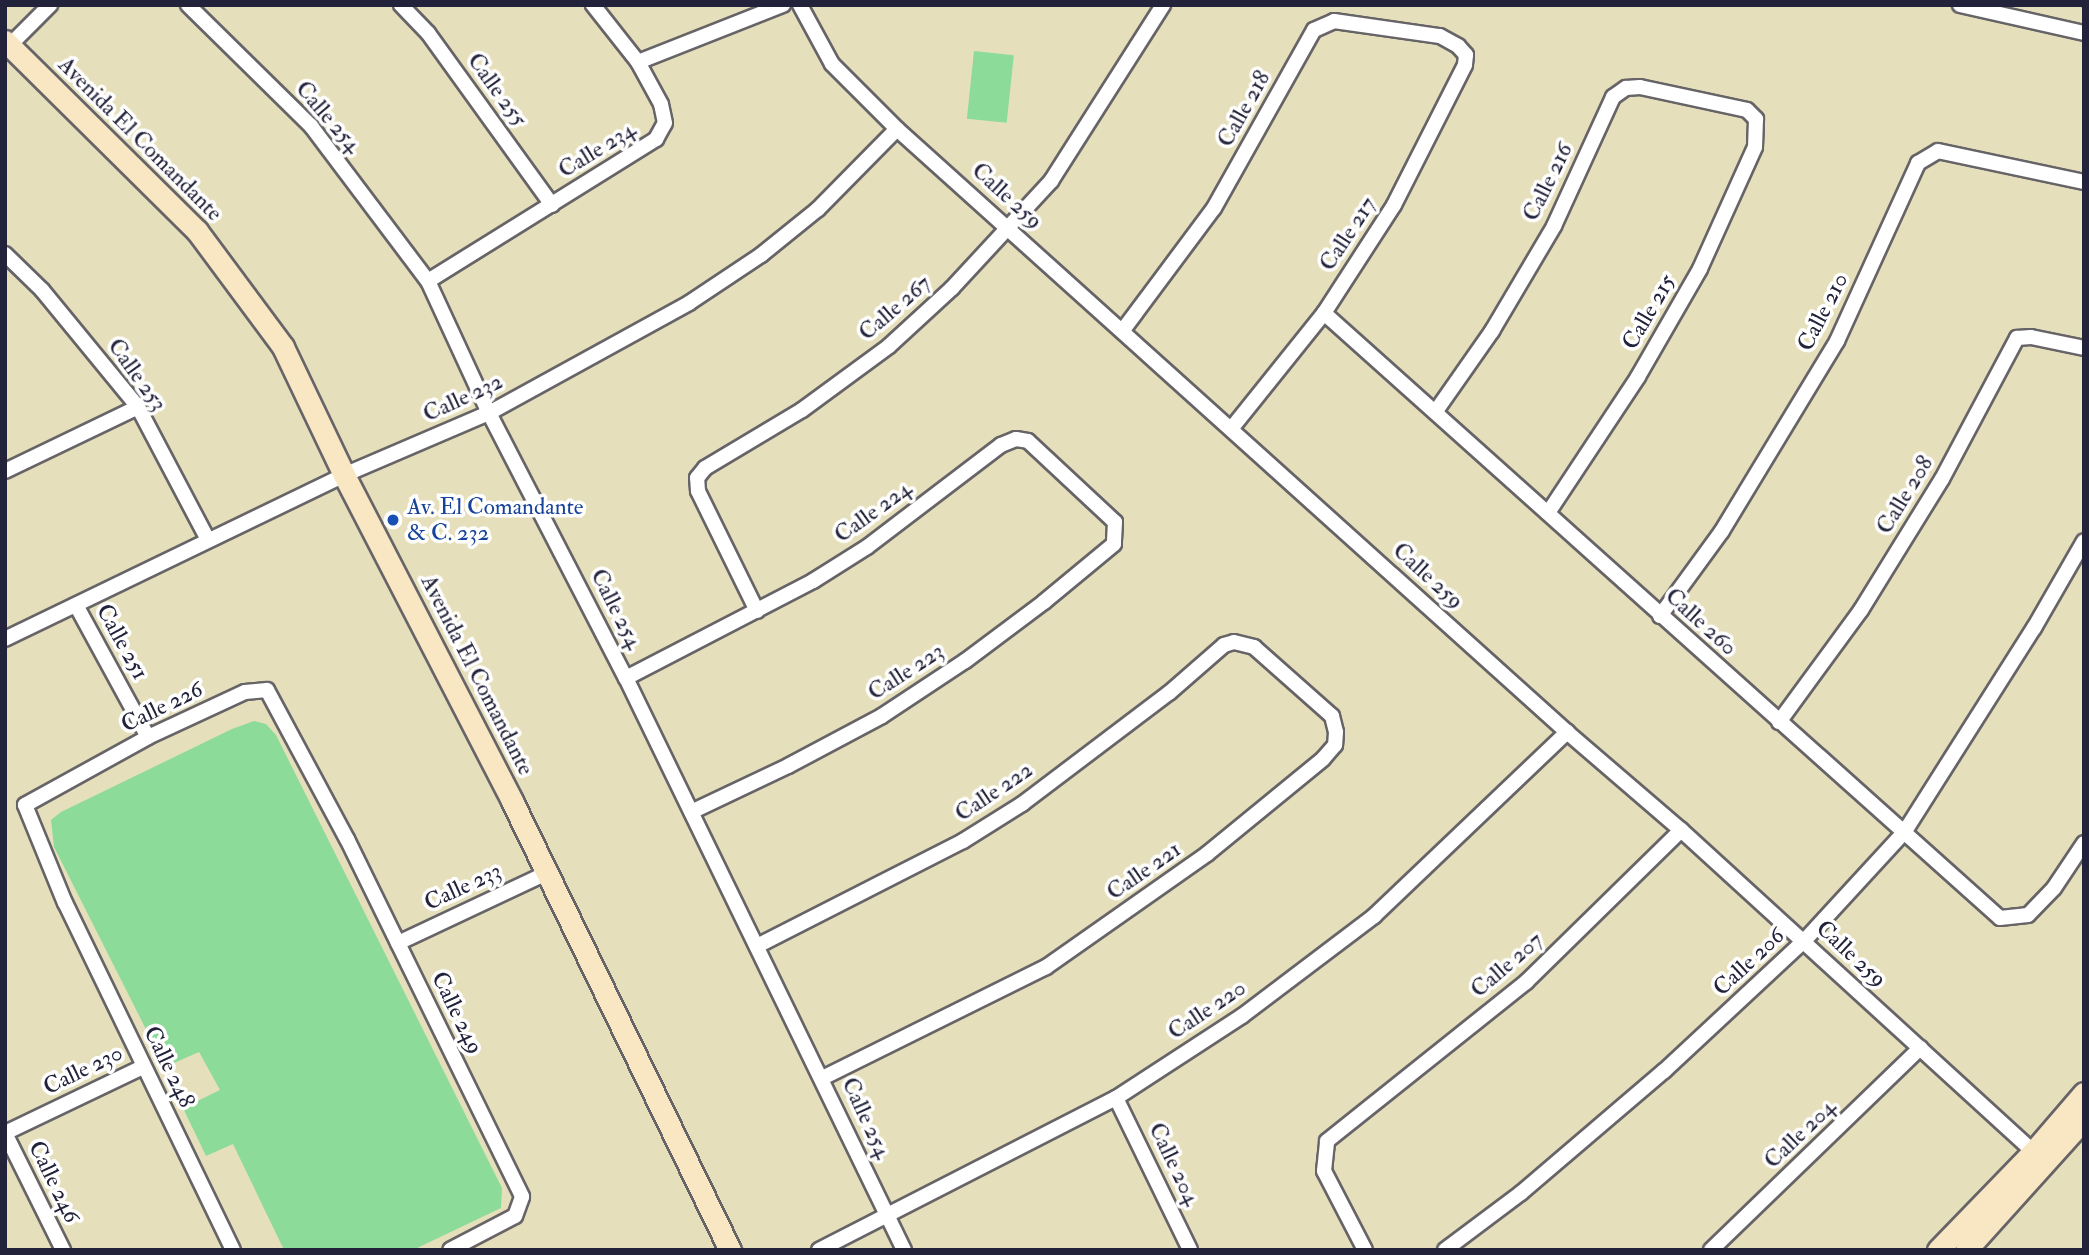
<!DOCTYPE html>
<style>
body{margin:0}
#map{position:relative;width:2089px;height:1255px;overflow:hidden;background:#e6dfbb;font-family:"IM FELL Double Pica",serif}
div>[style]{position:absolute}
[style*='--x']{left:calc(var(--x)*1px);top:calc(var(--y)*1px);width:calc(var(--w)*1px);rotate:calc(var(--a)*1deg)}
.green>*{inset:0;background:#8ddb99;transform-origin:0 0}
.stream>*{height:5px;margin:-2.5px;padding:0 2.5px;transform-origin:2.5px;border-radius:2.5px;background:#7abcf0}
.roads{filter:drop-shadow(2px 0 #676468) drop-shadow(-2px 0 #676468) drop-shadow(0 2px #676468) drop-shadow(0 -2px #676468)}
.street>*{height:14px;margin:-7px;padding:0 7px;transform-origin:7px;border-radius:7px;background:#fff}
.secondary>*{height:21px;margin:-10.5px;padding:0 10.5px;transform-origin:10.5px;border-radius:10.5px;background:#f9e7c3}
.dots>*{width:19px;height:19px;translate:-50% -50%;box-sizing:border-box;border:4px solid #fff;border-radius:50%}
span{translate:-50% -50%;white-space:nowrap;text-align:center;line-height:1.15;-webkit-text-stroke:7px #fff;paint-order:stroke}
.street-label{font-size:23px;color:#22223b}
.transit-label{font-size:23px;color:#164399}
.left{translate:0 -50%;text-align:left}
.frame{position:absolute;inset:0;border:7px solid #22223b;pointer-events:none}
</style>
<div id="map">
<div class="green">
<div style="left:974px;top:51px;width:40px;height:68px;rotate:6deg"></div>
<div style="clip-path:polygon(254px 721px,266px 724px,276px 735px,502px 1188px,501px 1208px,413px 1250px,284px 1250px,233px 1144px,206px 1156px,183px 1108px,220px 1090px,199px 1052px,165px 1067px,54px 847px,51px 820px,61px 812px,232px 729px)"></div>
</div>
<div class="stream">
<div style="--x:2082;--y:5;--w:2;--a:27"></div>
</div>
<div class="roads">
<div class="street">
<div style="--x:188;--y:5;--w:173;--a:44.5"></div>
<div style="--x:311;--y:126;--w:194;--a:53"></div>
<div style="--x:428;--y:281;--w:145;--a:65.2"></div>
<div style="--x:489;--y:413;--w:298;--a:62.7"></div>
<div style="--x:626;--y:678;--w:636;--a:64.08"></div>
<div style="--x:401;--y:5;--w:39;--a:46"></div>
<div style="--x:428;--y:33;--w:212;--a:54.2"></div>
<div style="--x:800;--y:5;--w:67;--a:61.5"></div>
<div style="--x:832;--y:64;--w:92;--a:45"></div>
<div style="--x:897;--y:129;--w:901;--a:41.99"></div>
<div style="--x:1567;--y:732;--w:150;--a:40.7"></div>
<div style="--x:1681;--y:830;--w:486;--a:42.4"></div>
<div style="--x:1960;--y:5;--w:127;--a:12.7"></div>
<div style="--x:10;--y:45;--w:57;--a:-45"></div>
<div style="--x:638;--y:62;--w:156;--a:-21.5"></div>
<div style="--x:5;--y:254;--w:52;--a:44.2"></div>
<div style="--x:42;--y:290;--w:151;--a:50.6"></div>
<div style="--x:138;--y:407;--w:150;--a:62.2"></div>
<div style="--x:428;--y:281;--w:269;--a:-31.9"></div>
<div style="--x:656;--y:139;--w:18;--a:-61"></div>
<div style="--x:665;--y:123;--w:19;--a:-102"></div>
<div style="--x:661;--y:104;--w:48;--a:-118.7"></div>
<div style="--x:638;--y:62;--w:73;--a:-128.3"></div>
<div style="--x:1324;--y:313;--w:907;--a:41.83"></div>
<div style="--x:2000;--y:918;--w:28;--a:-6"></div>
<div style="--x:2028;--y:915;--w:37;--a:-46"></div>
<div style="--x:2054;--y:888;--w:54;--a:-56.3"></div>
<div style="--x:1123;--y:330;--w:152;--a:-53.3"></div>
<div style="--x:1214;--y:208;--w:204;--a:-60.7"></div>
<div style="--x:1314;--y:30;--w:22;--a:-24"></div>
<div style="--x:1334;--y:21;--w:107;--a:8.1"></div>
<div style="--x:1440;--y:36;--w:21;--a:29"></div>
<div style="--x:1458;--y:46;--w:12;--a:48"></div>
<div style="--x:1466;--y:55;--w:10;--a:96"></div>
<div style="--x:1465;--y:65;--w:157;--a:116.9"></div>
<div style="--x:1394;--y:205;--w:129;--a:122.9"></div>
<div style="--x:1324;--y:313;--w:147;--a:128.7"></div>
<div style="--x:1436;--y:411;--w:98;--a:-55"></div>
<div style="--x:1492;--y:331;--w:122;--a:-59.4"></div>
<div style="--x:1554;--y:226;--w:142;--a:-65.4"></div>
<div style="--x:1613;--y:97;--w:16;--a:-35"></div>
<div style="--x:1626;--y:88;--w:14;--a:-4"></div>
<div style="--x:1640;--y:87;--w:109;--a:12.1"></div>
<div style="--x:1747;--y:110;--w:13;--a:45"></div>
<div style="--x:1756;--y:119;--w:28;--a:92"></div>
<div style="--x:1755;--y:147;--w:134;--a:114.3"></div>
<div style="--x:1700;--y:269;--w:125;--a:119.9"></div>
<div style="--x:1638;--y:377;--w:163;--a:123.5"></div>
<div style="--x:5;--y:471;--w:148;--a:-25.7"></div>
<div style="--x:76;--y:605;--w:150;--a:61.4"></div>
<div style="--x:757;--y:611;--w:134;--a:-116.2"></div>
<div style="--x:698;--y:491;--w:13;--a:-94"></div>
<div style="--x:697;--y:478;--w:13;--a:-51"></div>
<div style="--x:705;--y:468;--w:113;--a:-30.9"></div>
<div style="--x:802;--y:410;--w:108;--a:-36.3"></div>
<div style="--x:889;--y:346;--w:86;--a:-42.6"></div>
<div style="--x:952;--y:288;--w:146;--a:-47.2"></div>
<div style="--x:1051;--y:181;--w:209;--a:-57.5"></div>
<div style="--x:1660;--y:616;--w:105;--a:-53.9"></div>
<div style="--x:1722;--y:531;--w:222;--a:-58.8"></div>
<div style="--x:1837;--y:341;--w:196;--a:-65.5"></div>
<div style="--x:1918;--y:163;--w:23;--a:-31"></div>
<div style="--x:1938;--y:151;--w:149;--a:12"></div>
<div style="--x:5;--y:639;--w:377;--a:-25.8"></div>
<div style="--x:344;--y:475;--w:158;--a:-23.2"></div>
<div style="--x:489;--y:413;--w:228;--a:-28.8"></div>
<div style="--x:689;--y:303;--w:87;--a:-33.7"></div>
<div style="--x:761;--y:255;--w:73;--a:-38.9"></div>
<div style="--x:818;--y:209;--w:112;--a:-45.4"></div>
<div style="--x:626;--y:678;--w:211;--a:-27.4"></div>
<div style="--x:813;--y:581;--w:64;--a:-32.2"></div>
<div style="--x:867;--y:547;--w:168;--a:-37.3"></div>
<div style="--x:1001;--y:445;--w:16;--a:-22"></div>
<div style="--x:1016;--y:439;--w:12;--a:9"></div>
<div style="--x:1028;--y:441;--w:119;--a:43"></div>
<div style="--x:1115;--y:522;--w:22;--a:93"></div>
<div style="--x:1114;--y:544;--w:91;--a:140.4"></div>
<div style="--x:1044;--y:602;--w:99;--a:143.2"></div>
<div style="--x:965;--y:661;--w:100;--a:146.5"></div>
<div style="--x:882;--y:716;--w:106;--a:152"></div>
<div style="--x:788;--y:766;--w:107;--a:154.6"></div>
<div style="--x:1779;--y:722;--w:139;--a:-53.8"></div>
<div style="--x:1861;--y:610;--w:154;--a:-58.3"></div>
<div style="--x:1942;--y:479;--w:160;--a:-62"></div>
<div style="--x:2017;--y:338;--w:14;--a:-4"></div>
<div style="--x:2031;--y:337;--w:54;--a:11.7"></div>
<div style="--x:398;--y:943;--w:165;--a:-25.2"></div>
<div style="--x:757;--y:946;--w:231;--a:-27"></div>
<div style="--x:963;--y:841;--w:70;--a:-32.1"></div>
<div style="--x:1022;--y:804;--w:184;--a:-37.1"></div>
<div style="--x:1169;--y:693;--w:73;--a:-41.1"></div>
<div style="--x:1224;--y:645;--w:10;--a:-17"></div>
<div style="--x:1234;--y:642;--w:21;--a:14"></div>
<div style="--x:1254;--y:647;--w:104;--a:41.5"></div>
<div style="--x:1332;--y:716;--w:16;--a:76"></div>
<div style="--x:1336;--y:732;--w:13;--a:94"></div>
<div style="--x:1335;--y:745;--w:18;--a:131"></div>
<div style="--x:1323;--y:759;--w:150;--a:140.7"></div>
<div style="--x:1207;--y:854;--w:197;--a:144.9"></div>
<div style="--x:1046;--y:967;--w:250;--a:153.6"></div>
<div style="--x:1116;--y:1098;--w:169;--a:64"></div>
<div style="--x:5;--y:1133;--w:153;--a:-25.6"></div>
<div style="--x:5;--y:1133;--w:131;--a:63.6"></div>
<div style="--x:233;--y:1250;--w:386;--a:-115.8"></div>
<div style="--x:65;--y:903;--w:106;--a:-112.2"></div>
<div style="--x:25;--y:805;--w:141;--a:-28.9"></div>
<div style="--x:148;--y:737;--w:107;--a:-24.9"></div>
<div style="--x:245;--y:692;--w:22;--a:-5"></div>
<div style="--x:267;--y:690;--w:169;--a:61.8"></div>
<div style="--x:347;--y:839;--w:398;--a:63.9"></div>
<div style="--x:522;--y:1197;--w:20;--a:110"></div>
<div style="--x:515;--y:1216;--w:73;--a:152.4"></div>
<div style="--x:819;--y:1250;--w:334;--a:-27.1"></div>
<div style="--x:1116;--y:1098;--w:150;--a:-33.1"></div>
<div style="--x:1242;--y:1016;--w:166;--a:-37.1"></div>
<div style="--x:1374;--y:916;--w:267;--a:-43.6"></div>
<div style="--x:1365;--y:1250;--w:89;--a:-117.4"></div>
<div style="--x:1324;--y:1171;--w:30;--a:-84"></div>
<div style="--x:1327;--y:1141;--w:255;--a:-38.6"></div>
<div style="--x:1526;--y:982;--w:217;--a:-44.4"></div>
<div style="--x:1445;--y:1250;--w:95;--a:-36.9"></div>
<div style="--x:1521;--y:1193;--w:188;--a:-40.5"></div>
<div style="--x:1664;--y:1071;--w:191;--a:-42.9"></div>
<div style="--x:1804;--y:941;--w:149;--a:-47.4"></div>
<div style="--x:1905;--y:831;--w:241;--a:-57.6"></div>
<div style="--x:2034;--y:628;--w:100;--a:-60.1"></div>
<div style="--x:1711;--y:1250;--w:291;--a:-44"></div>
</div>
<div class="secondary">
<div style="--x:5;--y:41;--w:270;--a:44.7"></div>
<div style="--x:197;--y:231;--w:144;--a:53.4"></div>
<div style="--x:283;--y:347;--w:142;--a:64.5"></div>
<div style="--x:344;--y:475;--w:367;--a:62.7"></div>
<div style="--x:512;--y:801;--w:499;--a:64.1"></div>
<div style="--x:1938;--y:1250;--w:136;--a:-45.9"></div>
<div style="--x:2033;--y:1152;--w:78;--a:-49.2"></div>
<div style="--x:1966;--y:1250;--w:176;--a:-48"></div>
</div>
</div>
<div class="dots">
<div style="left:393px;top:520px;background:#1a4fb4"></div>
</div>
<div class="street-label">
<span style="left:497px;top:90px;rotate:54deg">Calle 255</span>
<span style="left:1244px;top:109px;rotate:-61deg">Calle 218</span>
<span style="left:328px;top:117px;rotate:49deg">Calle 254</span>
<span style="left:140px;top:139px;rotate:45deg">Avenida El Comandante</span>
<span style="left:597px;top:150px;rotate:-32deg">Calle 234</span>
<span style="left:1548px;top:182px;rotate:-64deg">Calle 216</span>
<span style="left:1007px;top:196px;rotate:42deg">Calle 259</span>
<span style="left:1348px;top:234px;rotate:-57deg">Calle 217</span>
<span style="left:895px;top:308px;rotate:-41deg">Calle 267</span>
<span style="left:1649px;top:312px;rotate:-60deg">Calle 215</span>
<span style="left:1823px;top:312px;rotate:-63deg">Calle 210</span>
<span style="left:137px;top:375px;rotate:54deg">Calle 253</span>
<span style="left:463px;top:398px;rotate:-25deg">Calle 232</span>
<span style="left:1905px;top:495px;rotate:-59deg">Calle 208</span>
<span style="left:873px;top:512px;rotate:-36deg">Calle 224</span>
<span style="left:1428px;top:576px;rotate:42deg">Calle 259</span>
<span style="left:616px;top:609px;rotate:63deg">Calle 254</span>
<span style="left:1701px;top:622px;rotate:42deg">Calle 260</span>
<span style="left:122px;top:642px;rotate:61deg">Calle 251</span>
<span style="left:906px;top:672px;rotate:-33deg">Calle 223</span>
<span style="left:477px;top:675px;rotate:63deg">Avenida El Comandante</span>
<span style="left:162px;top:707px;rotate:-26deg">Calle 226</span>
<span style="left:994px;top:792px;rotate:-34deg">Calle 222</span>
<span style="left:1144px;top:871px;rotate:-35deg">Calle 221</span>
<span style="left:463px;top:887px;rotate:-25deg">Calle 233</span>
<span style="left:1851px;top:954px;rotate:43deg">Calle 259</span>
<span style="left:1749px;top:962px;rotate:-43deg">Calle 206</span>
<span style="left:1507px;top:965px;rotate:-41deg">Calle 207</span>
<span style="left:1207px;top:1010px;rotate:-34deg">Calle 220</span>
<span style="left:457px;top:1013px;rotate:64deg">Calle 249</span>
<span style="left:169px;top:1067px;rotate:64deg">Calle 248</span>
<span style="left:83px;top:1070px;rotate:-26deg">Calle 230</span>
<span style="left:866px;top:1118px;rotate:65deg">Calle 254</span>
<span style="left:1800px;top:1134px;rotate:-44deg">Calle 204</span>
<span style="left:1174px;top:1164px;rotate:64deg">Calle 204</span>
<span style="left:54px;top:1182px;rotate:64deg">Calle 246</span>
</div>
<div class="transit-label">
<span class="left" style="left:407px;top:520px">Av. El Comandante<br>&amp; C. 232</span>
</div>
<div class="frame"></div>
</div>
